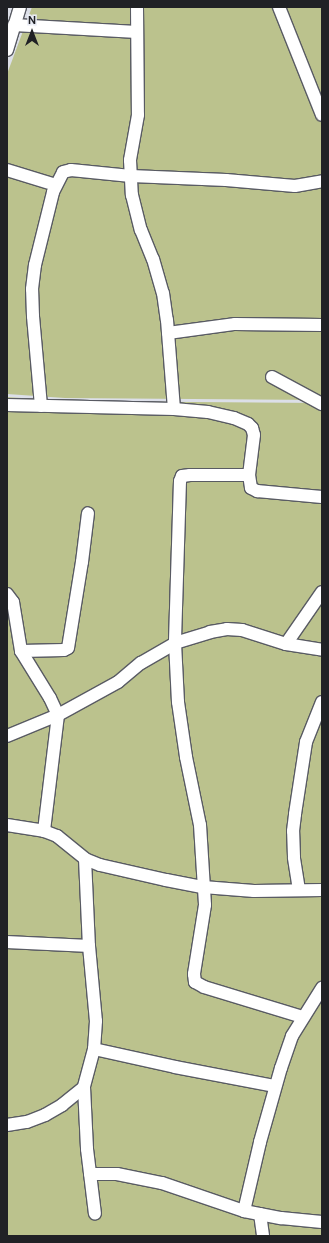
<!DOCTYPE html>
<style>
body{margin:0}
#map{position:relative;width:329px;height:1243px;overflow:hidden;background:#dcdfe8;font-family:"DM Sans",sans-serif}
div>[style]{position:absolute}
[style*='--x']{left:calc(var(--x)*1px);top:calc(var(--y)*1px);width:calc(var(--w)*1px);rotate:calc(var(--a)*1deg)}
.green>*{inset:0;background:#bbc28d}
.roads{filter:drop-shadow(1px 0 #595b63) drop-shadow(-1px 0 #595b63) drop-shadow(0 1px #595b63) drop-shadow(0 -1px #595b63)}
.street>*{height:12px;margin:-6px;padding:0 6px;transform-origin:6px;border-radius:6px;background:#fff}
span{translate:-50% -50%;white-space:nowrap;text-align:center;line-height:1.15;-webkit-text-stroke:3px #e9ecf5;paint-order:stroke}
.frame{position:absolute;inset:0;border:8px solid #202125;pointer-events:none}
.north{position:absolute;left:12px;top:12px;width:40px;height:40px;-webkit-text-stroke:3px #e9ecf5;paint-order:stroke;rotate:0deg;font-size:11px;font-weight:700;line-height:16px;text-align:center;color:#202125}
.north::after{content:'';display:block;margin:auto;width:14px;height:18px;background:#202125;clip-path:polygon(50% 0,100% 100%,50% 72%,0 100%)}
</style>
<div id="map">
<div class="green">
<div style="clip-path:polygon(32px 7px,322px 7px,322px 400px,65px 398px,7px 394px,7px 74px)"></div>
<div style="clip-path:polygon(7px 397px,65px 401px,322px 403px,322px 1236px,7px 1236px)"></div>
</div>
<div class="roads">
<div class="street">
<div style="--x:137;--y:7;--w:108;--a:89.5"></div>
<div style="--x:138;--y:115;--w:46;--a:100.1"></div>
<div style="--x:130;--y:160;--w:35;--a:87"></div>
<div style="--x:132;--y:195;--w:36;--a:76"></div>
<div style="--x:141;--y:230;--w:31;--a:68"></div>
<div style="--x:153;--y:259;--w:35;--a:74"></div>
<div style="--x:163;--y:293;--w:27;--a:82"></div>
<div style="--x:167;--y:320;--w:89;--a:85.5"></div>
<div style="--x:279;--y:7;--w:116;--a:68.3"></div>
<div style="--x:14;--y:25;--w:123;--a:3.3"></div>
<div style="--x:7;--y:50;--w:45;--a:-73.2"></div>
<div style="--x:7;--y:170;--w:51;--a:17"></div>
<div style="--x:168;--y:333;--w:68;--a:-7.7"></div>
<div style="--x:235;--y:324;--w:87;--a:0.7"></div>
<div style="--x:272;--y:377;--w:57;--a:28.4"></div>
<div style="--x:7;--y:405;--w:167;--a:1.4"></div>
<div style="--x:174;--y:409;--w:34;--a:5"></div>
<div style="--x:208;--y:412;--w:27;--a:13"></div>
<div style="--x:234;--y:418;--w:15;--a:23"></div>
<div style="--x:248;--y:424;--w:6;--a:45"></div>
<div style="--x:252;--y:428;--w:7;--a:74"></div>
<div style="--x:254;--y:435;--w:40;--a:97.1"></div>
<div style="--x:249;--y:475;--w:13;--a:81"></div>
<div style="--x:251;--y:488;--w:7;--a:27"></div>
<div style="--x:257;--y:491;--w:65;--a:5.3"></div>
<div style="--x:41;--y:406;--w:90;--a:-95.1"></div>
<div style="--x:33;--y:316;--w:27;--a:-92"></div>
<div style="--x:32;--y:289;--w:24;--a:-83"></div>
<div style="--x:35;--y:265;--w:75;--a:-76.1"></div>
<div style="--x:53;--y:192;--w:22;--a:-63"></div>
<div style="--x:63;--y:172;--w:8;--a:-14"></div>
<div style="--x:71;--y:170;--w:60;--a:5.7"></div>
<div style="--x:131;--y:176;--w:95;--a:2.4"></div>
<div style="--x:226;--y:180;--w:69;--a:5"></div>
<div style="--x:295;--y:186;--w:27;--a:-10"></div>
<div style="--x:249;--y:475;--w:59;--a:180"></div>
<div style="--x:190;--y:475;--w:8;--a:173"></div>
<div style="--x:182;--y:476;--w:5;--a:112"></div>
<div style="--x:180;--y:481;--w:162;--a:91.8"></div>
<div style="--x:175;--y:643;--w:59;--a:87.1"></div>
<div style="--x:178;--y:702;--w:56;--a:81.7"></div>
<div style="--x:186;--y:757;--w:69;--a:78.4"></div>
<div style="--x:200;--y:825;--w:80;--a:86.4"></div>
<div style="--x:205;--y:905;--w:70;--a:99.1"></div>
<div style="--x:194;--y:974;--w:8;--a:83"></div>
<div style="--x:195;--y:982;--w:10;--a:29"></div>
<div style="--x:204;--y:987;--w:103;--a:16.9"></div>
<div style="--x:7;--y:594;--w:10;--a:53"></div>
<div style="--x:13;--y:602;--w:50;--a:80.7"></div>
<div style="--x:21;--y:651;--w:55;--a:58.3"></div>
<div style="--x:50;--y:698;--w:19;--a:65"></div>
<div style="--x:58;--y:715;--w:117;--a:96.9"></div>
<div style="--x:286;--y:644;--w:63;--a:-55.3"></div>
<div style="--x:21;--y:651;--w:43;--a:-1.3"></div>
<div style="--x:64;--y:650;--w:4;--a:-27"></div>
<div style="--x:68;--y:648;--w:87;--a:-80.8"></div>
<div style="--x:82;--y:562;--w:49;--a:-83"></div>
<div style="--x:7;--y:736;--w:55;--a:-22.4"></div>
<div style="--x:58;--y:715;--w:68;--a:-28.8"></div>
<div style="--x:118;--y:682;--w:30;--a:-40"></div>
<div style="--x:141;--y:663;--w:39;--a:-30"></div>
<div style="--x:175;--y:643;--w:37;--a:-17"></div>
<div style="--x:210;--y:632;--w:17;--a:-10"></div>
<div style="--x:227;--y:629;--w:15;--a:4"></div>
<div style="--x:242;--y:630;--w:46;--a:17.7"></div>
<div style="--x:286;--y:644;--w:36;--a:9"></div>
<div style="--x:7;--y:825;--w:37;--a:9"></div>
<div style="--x:44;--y:831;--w:14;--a:21"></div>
<div style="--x:57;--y:836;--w:36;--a:39"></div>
<div style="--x:85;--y:859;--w:16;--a:22"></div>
<div style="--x:100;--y:865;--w:68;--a:12.8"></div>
<div style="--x:166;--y:880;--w:38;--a:11"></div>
<div style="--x:203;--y:887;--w:51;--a:4.5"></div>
<div style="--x:254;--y:891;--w:68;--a:-0.8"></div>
<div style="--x:85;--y:859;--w:87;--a:87.4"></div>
<div style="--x:89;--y:946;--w:75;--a:84.7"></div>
<div style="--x:96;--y:1021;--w:28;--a:94"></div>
<div style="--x:94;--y:1049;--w:39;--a:105"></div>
<div style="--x:84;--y:1087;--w:62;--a:87.2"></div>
<div style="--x:87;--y:1149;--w:65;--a:83"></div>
<div style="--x:299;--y:890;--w:33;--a:-99"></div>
<div style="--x:294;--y:857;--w:26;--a:-92"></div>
<div style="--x:293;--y:831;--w:17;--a:-83"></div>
<div style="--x:295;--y:814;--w:73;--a:-81.3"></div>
<div style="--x:306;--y:742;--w:43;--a:-68.2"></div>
<div style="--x:7;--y:942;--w:82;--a:2.8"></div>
<div style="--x:94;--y:1049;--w:83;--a:12.5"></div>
<div style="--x:175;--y:1067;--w:102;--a:10.8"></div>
<div style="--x:7;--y:1125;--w:20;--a:-9"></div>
<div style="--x:27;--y:1122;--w:19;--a:-21"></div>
<div style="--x:45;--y:1115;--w:20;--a:-30"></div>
<div style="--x:62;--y:1105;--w:28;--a:-39"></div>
<div style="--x:90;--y:1174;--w:27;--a:0"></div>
<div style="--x:117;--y:1174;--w:46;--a:11.3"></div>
<div style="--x:162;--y:1183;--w:87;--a:18.9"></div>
<div style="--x:244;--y:1211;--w:38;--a:11"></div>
<div style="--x:281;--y:1218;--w:41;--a:5.6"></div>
<div style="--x:244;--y:1211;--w:71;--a:-76.9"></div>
<div style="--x:260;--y:1142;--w:77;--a:-74.2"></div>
<div style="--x:281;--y:1068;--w:34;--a:-71"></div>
<div style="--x:292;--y:1036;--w:57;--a:-58"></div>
<div style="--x:260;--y:1214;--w:22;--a:82"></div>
</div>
</div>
<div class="frame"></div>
<div class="north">N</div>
</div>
